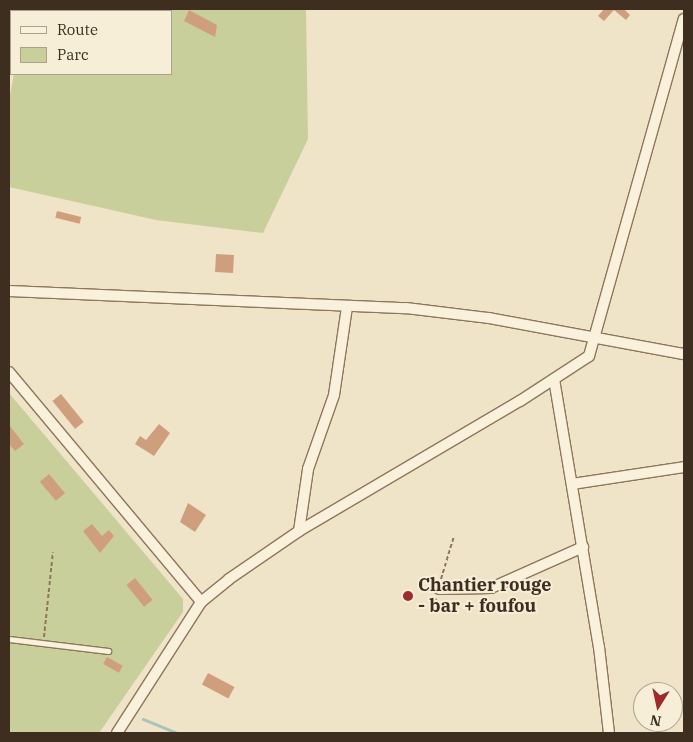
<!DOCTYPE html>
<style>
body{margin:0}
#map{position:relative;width:693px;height:742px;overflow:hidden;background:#f0e4c8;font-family:"IBM Plex Serif",serif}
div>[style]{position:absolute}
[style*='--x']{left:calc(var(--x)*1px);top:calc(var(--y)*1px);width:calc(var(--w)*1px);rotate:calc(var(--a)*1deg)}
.green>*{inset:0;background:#c9cf9b}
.stream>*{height:2.5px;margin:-1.25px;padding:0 1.25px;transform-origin:1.25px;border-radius:1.25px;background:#a9c4bc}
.building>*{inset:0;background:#cf9f7d;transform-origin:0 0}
.path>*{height:2px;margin-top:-1px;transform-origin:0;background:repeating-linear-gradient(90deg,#8d765c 0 4px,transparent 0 6.5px)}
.roads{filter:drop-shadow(1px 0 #8d765c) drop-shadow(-1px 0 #8d765c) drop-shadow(0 1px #8d765c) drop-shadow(0 -1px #8d765c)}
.service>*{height:5px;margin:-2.5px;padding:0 2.5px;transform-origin:2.5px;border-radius:2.5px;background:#faf1dc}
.minor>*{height:10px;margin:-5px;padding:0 5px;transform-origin:5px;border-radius:5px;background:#faf1dc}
.dots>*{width:14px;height:14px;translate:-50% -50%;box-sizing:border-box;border:2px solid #f7eed8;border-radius:50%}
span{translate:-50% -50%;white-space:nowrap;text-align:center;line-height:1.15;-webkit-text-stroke:4px #f7eed8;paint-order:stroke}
.poi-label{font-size:18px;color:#3d2e20;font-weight:700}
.left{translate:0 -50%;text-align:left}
.frame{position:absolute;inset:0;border:10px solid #3d2e20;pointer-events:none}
.legend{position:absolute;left:10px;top:10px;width:162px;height:65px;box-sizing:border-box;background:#f7eed8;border:1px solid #ada18e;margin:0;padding:6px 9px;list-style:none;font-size:15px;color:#3d2e20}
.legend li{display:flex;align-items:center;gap:10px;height:25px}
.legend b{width:25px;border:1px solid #ada18e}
.north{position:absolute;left:633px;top:682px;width:50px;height:50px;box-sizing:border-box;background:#f7eed8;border:1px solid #ada18e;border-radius:50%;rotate:190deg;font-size:14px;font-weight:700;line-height:20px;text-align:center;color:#3d2e20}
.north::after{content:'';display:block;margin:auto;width:18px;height:22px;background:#9e2a2b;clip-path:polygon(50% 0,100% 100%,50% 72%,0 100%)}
</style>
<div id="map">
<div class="green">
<div style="clip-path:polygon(29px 9px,306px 9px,308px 139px,263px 233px,156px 220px,9px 187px,9px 100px,14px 74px,171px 74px,171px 11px,28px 11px)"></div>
<div style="clip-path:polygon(9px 393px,183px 599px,183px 612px,99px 733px,9px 733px)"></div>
</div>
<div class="stream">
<div style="--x:143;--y:719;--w:37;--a:22"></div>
</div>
<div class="building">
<div style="clip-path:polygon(604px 9px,624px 9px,630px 15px,626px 20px,614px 10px,604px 21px,598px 16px)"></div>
<div style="clip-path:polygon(189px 10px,217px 25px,215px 37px,184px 21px)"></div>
<div style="left:57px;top:211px;width:25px;height:7px;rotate:14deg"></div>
<div style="left:216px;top:254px;width:18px;height:18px;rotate:3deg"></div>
<div style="left:61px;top:394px;width:36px;height:11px;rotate:51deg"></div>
<div style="clip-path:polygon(159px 424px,170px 433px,154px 456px,135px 444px,140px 436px,146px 440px)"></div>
<div style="clip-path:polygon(9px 425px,24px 444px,15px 451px,9px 444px)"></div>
<div style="left:49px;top:474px;width:25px;height:12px;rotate:50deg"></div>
<div style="clip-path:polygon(188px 503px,206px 515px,195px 532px,180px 522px)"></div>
<div style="clip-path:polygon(92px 524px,102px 536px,109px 530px,114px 536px,100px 553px,83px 531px)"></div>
<div style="left:135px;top:578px;width:28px;height:11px;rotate:51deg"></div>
<div style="left:107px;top:657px;width:18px;height:8px;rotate:29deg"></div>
<div style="left:208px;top:673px;width:30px;height:13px;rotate:28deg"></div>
</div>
<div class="path">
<div style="--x:441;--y:579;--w:45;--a:-73.2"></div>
<div style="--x:433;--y:608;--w:10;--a:-73"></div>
<div style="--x:44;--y:637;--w:85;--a:-84"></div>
</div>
<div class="roads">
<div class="service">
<div style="--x:9;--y:639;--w:100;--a:6.9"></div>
</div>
<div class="minor">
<div style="--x:20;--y:11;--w:2;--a:-63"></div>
<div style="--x:9;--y:56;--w:10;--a:-79"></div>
<div style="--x:9;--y:291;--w:397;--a:2.5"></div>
<div style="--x:406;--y:308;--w:84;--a:6.9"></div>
<div style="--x:489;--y:318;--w:198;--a:10.5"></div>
<div style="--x:9;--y:372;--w:300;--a:50.1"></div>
<div style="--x:554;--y:379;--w:272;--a:80.5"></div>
<div style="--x:599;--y:647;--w:87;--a:83.4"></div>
<div style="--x:572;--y:484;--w:113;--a:-8.6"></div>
<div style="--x:299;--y:531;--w:63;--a:-81.7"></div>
<div style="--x:308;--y:469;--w:78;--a:-70.6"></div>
<div style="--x:334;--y:395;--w:89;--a:-81.6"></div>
<div style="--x:439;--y:589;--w:52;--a:-1.1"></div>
<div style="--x:491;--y:588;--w:101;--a:-24"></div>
<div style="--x:117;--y:733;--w:156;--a:-57.3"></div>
<div style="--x:201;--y:602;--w:36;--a:-39"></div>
<div style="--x:229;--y:579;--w:85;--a:-34.4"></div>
<div style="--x:299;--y:531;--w:256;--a:-30.5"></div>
<div style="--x:520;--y:401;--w:82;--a:-33.1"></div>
<div style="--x:589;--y:356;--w:350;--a:-74.3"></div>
</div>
</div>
<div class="dots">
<div style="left:408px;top:596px;background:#9e2a2b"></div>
</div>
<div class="poi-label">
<span class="left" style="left:418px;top:596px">Chantier rouge<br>- bar + foufou</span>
</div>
<div class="frame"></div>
<ul class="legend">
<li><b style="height:6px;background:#faf1dc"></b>Route</li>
<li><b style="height:14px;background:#c9cf9b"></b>Parc</li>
</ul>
<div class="north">N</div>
</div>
